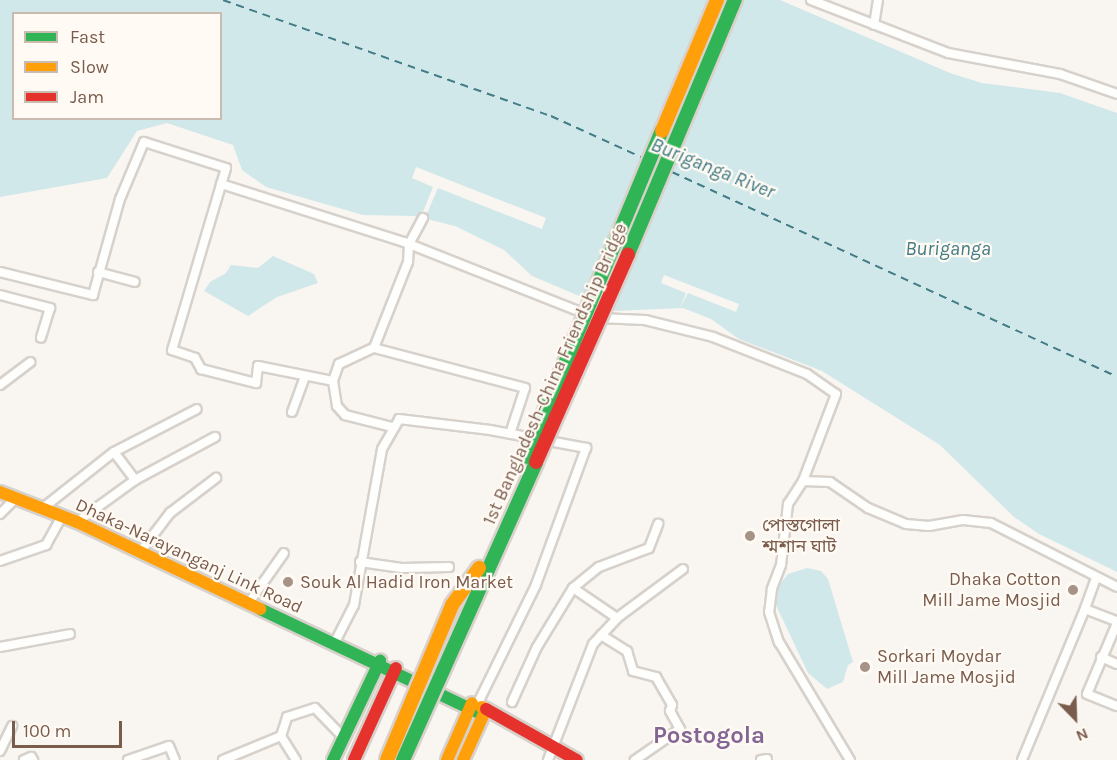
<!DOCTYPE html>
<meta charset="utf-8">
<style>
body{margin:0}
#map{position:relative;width:1117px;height:760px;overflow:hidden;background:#f9f5f0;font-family:Karla,"Noto Sans Bengali",sans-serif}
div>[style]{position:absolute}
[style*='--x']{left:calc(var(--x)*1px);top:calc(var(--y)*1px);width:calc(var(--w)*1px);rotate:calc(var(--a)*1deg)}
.water>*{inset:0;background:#d0e8ea}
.pier>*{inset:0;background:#f9f5f0}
.ferry>*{height:1.5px;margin-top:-0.75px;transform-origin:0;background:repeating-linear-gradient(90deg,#437c86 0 8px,transparent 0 14px)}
.roads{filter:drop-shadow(2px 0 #d7d1cb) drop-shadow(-2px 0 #d7d1cb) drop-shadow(0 2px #d7d1cb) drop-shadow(0 -2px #d7d1cb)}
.street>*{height:8px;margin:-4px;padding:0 4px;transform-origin:4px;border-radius:4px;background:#fefefd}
.fast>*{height:12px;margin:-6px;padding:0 6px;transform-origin:6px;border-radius:6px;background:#30b455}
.slow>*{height:12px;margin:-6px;padding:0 6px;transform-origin:6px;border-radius:6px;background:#ff9f0a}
.jam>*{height:12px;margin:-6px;padding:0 6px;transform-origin:6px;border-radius:6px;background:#e5322d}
.bridges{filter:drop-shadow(2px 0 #dad1cc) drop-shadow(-2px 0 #dad1cc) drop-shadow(0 2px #dad1cc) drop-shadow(0 -2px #dad1cc)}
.fast-bridge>*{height:14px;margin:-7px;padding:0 7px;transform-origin:7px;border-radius:7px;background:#30b455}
.slow-bridge>*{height:14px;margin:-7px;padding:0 7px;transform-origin:7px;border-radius:7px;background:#ff9f0a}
.jam-bridge>*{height:14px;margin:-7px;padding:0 7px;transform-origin:7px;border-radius:7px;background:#e5322d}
.dots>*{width:16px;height:16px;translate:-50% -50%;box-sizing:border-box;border:3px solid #fffaf3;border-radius:50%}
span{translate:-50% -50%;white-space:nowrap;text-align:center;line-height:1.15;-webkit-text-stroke:4.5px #fffaf3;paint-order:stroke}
.street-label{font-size:18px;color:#7a5c4d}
.poi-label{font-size:18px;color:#7a5c4d}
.left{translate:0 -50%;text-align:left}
.right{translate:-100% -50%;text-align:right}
.water-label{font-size:20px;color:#437c86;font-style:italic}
.district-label{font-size:24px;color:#846695;font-weight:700}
.legend{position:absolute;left:12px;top:12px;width:210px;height:108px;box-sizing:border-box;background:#fffaf3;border:2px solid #cabbb1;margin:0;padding:8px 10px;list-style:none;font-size:18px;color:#7a5c4d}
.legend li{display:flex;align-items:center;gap:12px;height:30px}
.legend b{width:30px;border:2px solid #cabbb1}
.north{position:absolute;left:1045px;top:688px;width:60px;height:60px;-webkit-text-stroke:4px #fffaf3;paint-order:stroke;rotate:157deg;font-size:16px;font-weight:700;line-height:24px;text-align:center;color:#7a5c4d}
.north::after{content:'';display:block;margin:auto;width:21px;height:27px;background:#7a5c4d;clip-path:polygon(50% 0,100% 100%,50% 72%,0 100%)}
.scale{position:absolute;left:12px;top:721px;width:110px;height:27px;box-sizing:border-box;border:3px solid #7a5c4d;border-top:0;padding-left:8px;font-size:18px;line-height:21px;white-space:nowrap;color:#7a5c4d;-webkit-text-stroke:4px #fffaf3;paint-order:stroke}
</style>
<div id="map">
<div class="water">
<div style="clip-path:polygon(evenodd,0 0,780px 0,950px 73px,982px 83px,1060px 93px,1117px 113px,1117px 572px,1039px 534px,1014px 517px,940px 445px,822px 371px,739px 339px,711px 319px,683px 308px,615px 311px,532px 276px,504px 250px,455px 226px,415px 216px,363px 215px,266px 187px,242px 170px,233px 145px,167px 123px,137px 131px,107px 178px,0 197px,0 0,14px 14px,220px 14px,220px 118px,14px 118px,14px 14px)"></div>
<div style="clip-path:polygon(273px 256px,314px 274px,318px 283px,277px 297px,248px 316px,204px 291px,210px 282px,226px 273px,231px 265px,258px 268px)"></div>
<div style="clip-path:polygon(807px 568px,821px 571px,828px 579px,853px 662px,848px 665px,843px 682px,827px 689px,808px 673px,774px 601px,777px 588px,788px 574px)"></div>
</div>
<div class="pier">
<div style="clip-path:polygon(416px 167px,546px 218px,542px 229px,438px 188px,425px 218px,421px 217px,433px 187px,412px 178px)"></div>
<div style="clip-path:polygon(664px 275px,739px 304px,736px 312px,688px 293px,680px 308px,686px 293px,661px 283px)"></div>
</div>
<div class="ferry">
<div style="--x:223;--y:0;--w:348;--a:19.5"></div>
<div style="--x:551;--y:116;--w:101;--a:24.5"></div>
<div style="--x:672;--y:172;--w:490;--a:24.7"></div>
</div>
<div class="roads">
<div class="street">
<div style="--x:811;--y:0;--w:147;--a:21.1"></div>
<div style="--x:948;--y:53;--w:114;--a:10.6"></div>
<div style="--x:1060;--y:74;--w:60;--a:19.3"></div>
<div style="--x:874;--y:25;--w:25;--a:-81"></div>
<div style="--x:221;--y:184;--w:192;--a:17.6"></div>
<div style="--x:404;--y:242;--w:198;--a:21.6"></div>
<div style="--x:423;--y:218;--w:30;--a:118"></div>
<div style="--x:409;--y:244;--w:18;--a:93"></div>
<div style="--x:408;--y:262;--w:92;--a:111.6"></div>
<div style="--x:374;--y:348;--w:156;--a:14.8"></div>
<div style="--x:525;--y:388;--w:48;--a:108.1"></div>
<div style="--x:0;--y:272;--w:96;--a:13.9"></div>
<div style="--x:93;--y:295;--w:100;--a:-74.3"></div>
<div style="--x:120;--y:199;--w:62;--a:-67.2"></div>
<div style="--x:144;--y:142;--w:86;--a:17.6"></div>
<div style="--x:226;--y:168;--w:190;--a:106.5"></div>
<div style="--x:172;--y:350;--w:24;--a:19"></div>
<div style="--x:195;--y:358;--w:13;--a:61"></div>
<div style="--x:201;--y:369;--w:57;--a:14.3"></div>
<div style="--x:256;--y:383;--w:17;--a:-83"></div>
<div style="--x:258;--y:366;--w:76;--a:11.3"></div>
<div style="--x:333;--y:381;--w:25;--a:81"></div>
<div style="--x:337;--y:406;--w:12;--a:48"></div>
<div style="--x:345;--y:415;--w:49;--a:14.3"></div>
<div style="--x:98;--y:272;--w:38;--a:15"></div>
<div style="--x:0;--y:295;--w:52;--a:14.6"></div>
<div style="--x:50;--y:308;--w:31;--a:107"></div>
<div style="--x:599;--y:318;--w:46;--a:2.5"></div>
<div style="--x:645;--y:320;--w:70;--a:14"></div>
<div style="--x:713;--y:337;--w:101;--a:21.5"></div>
<div style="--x:807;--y:374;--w:35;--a:35"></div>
<div style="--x:836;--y:394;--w:93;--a:110.8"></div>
<div style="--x:803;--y:481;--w:27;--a:123"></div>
<div style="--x:788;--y:504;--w:61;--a:96.5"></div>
<div style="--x:781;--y:565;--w:26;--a:111"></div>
<div style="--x:772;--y:589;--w:23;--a:97"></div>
<div style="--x:769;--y:612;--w:32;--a:72"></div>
<div style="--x:779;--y:642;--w:138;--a:59"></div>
<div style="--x:333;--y:381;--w:18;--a:-71"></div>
<div style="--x:339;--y:364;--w:38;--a:-25"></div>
<div style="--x:0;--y:385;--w:38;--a:-37"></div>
<div style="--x:292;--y:412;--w:38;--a:-70"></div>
<div style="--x:114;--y:452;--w:93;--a:-27.4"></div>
<div style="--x:803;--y:481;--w:27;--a:2"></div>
<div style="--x:830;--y:482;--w:46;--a:34.4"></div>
<div style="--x:868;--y:508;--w:41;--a:22.8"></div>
<div style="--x:906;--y:524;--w:23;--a:5"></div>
<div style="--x:929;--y:526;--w:35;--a:-10"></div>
<div style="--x:963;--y:520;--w:28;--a:6"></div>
<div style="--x:991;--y:523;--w:141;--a:26.9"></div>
<div style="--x:43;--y:508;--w:90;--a:-38.3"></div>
<div style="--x:114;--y:452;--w:35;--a:53"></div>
<div style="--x:0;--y:514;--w:21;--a:-45"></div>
<div style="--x:77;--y:522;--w:72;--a:-35.9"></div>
<div style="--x:135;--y:480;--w:91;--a:-28.3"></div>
<div style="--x:141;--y:551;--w:48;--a:-52.7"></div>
<div style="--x:170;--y:513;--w:58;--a:-37.3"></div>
<div style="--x:0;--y:561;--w:49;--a:-19.2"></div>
<div style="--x:46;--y:545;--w:33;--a:-61"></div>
<div style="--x:360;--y:562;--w:42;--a:8.1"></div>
<div style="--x:402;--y:568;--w:47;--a:-1.2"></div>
<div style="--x:1096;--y:578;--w:33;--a:110"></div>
<div style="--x:1085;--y:609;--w:34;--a:21"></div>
<div style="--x:573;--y:588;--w:53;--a:34.3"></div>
<div style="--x:248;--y:604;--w:62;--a:-54.8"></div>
<div style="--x:1117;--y:623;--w:77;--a:112.9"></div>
<div style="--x:1087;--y:694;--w:32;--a:22"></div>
<div style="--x:601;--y:635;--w:31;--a:32"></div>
<div style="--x:627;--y:651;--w:21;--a:73"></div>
<div style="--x:633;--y:671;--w:24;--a:15"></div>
<div style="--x:656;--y:677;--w:32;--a:60"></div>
<div style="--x:672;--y:705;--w:6;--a:108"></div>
<div style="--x:670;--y:711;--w:21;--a:61"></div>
<div style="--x:680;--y:729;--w:55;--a:145.4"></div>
<div style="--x:334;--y:644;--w:44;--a:-62.9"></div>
<div style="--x:354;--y:605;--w:158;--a:-79.8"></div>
<div style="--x:382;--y:449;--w:34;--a:-60"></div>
<div style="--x:399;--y:419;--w:92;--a:6.9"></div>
<div style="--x:490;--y:430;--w:98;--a:10.6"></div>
<div style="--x:586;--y:448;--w:146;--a:110.1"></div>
<div style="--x:536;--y:585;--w:134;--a:116.2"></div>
<div style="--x:0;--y:647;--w:71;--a:-10.5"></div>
<div style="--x:1101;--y:657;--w:17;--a:24"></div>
<div style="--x:512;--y:702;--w:60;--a:-65.6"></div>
<div style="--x:537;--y:647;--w:69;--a:-58.6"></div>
<div style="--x:573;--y:588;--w:33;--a:-39"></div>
<div style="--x:599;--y:567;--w:53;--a:-20.8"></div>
<div style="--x:649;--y:548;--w:26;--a:-69"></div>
<div style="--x:281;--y:736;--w:20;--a:-72"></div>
<div style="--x:287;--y:717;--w:29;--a:-18"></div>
<div style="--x:315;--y:708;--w:40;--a:46"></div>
<div style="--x:0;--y:751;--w:28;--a:-64"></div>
<div style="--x:24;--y:760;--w:8;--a:-23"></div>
<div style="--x:31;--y:757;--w:4;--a:56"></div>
<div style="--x:128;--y:760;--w:43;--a:-18.9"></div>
<div style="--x:169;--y:746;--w:15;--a:67"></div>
<div style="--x:223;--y:760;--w:63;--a:-22.5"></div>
<div style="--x:281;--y:736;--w:28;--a:58"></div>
<div style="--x:548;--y:760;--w:124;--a:-68.8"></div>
<div style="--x:593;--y:644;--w:35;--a:-47"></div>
<div style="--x:617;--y:618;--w:82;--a:-36.6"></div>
<div style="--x:761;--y:760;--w:6;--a:-9"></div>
<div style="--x:1022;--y:760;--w:164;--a:-67.4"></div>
</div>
<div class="fast">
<div style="--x:260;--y:609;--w:247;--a:25.4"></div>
<div style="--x:333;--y:760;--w:110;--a:-64.6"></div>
</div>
<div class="slow">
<div style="--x:0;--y:492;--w:83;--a:21.3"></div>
<div style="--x:77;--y:522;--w:203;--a:25.4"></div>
<div style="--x:447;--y:760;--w:62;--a:-66.3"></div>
<div style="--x:463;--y:760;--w:56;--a:-65.7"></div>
<div style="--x:486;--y:709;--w:5;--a:-158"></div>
</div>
<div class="jam">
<div style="--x:486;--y:709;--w:104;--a:29.3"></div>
<div style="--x:354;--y:760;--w:101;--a:-65.5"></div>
</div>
</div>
<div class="bridges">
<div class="fast-bridge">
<div style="--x:628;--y:254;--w:276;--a:-67.2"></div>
<div style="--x:526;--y:457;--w:353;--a:-67.4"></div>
<div style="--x:403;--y:760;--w:326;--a:-65.9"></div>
</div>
<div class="slow-bridge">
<div style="--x:662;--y:131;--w:142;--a:-67.2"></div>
<div style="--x:387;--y:760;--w:168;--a:-67.2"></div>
<div style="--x:452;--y:605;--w:46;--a:-53.9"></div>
</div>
<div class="jam-bridge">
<div style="--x:536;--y:462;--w:227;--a:-66.1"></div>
</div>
</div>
<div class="dots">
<div style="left:750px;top:536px;background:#a69286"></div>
<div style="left:288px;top:582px;background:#a69286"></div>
<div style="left:1073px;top:590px;background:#a69286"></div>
<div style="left:865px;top:667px;background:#a69286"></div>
</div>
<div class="street-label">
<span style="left:555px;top:374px;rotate:-66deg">1st Bangladesh-China Friendship Bridge</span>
<span style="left:189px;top:556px;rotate:25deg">Dhaka-Narayanganj Link Road</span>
</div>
<div class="poi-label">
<span class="left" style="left:762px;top:536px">পোস্তগোলা<br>শ্মশান ঘাট</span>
<span class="right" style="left:1061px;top:590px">Dhaka Cotton<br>Mill Jame Mosjid</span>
<span class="left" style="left:300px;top:582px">Souk Al Hadid Iron Market</span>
<span class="left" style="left:877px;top:667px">Sorkari Moydar<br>Mill Jame Mosjid</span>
</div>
<div class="water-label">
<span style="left:713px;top:168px;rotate:22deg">Buriganga River</span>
<span style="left:948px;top:248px">Buriganga</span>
</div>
<div class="district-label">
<span style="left:709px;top:736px">Postogola</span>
</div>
<ul class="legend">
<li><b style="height:8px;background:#30b455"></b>Fast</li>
<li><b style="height:8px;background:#ff9f0a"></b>Slow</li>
<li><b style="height:8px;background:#e5322d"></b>Jam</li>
</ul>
<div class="north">N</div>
<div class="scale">100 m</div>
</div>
